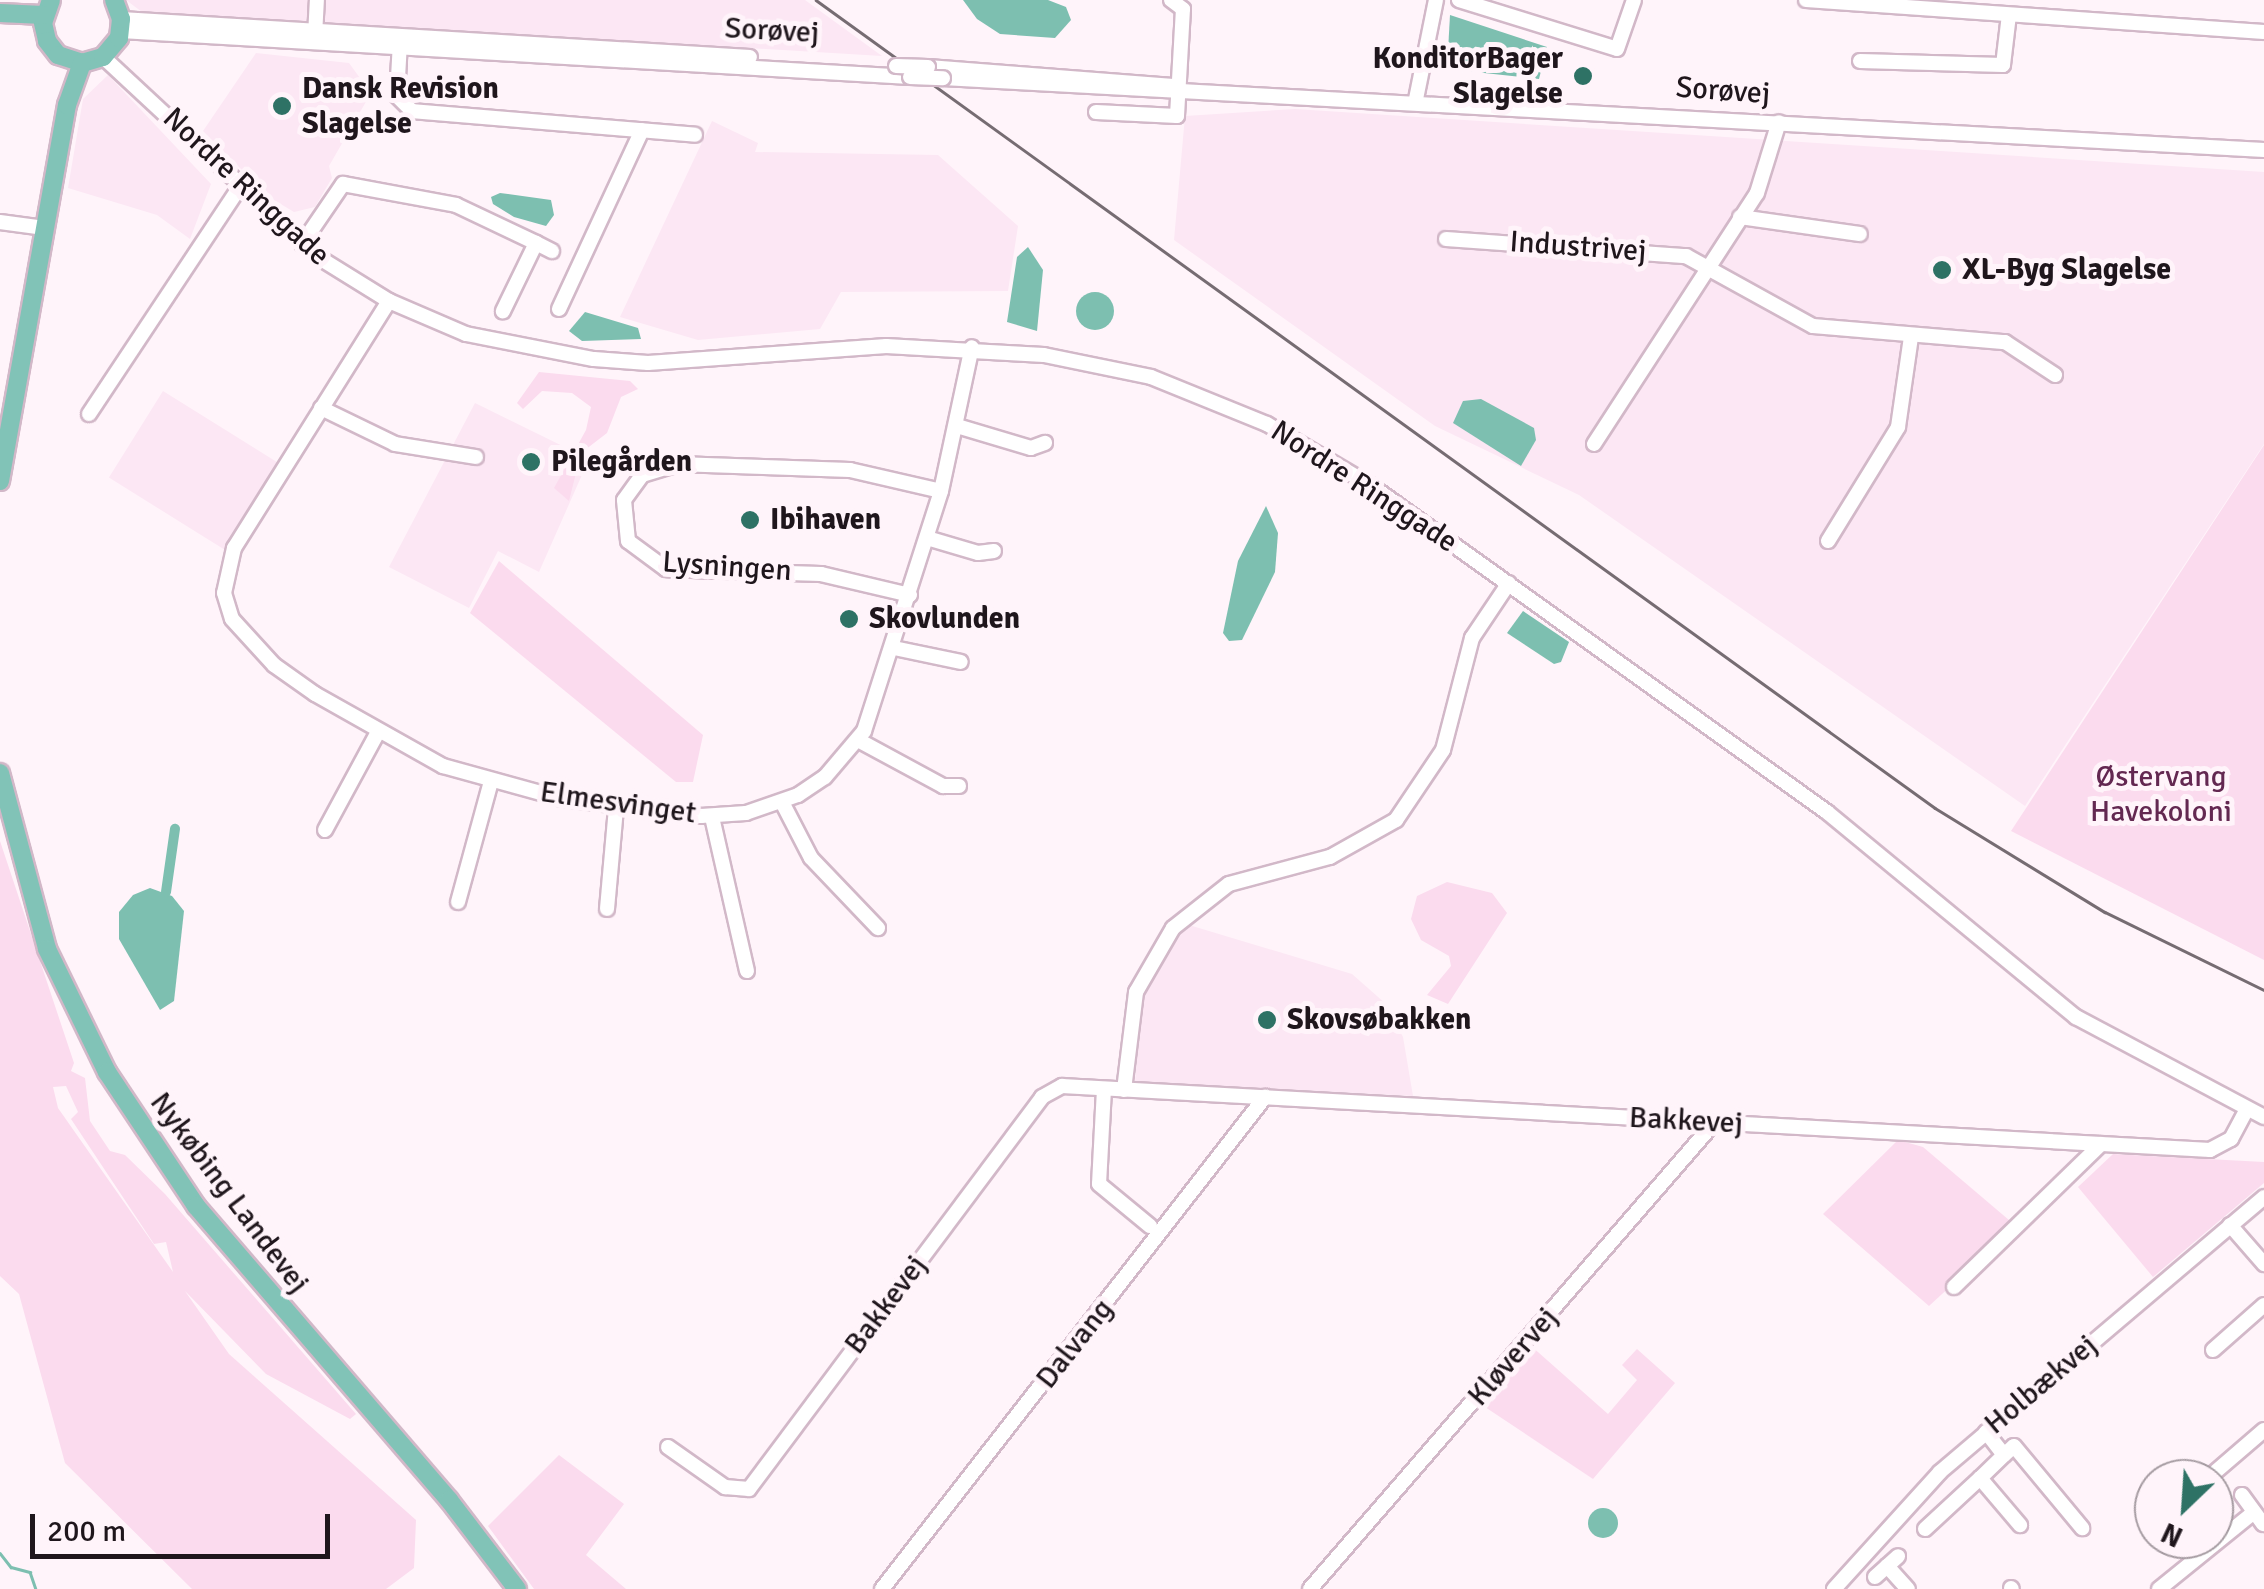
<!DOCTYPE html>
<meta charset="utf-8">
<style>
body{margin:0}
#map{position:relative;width:2264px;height:1589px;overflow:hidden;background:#fff4fa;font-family:Signika,sans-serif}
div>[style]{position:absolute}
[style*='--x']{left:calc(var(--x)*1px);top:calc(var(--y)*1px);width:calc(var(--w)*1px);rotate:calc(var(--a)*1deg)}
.built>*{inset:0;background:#fce7f4;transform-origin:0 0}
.green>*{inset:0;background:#fbdbee}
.water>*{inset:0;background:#7dbfb0}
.round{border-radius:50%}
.stream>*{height:2.5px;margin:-1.25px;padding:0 1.25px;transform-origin:1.25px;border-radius:1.25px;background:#7dbfb0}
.canal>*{height:10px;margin:-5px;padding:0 5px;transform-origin:5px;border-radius:5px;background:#7dbfb0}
.roads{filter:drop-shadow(2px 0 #d2b8c8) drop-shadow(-2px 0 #d2b8c8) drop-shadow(0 2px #d2b8c8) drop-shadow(0 -2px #d2b8c8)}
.minor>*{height:14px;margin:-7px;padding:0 7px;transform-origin:7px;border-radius:7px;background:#fff}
.major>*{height:18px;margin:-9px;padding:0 9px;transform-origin:9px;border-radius:9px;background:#81c3b7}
.rail>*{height:2.5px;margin:-1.25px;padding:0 1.25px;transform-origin:1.25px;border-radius:1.25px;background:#766c72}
.bridges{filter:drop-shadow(2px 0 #d2b8c8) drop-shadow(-2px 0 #d2b8c8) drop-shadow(0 2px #d2b8c8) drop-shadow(0 -2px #d2b8c8)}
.minor-bridge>*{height:14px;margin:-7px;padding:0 7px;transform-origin:7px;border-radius:7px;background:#fff}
.dots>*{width:28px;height:28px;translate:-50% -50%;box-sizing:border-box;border:5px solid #fff4fa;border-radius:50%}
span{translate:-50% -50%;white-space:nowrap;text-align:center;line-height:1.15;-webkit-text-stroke:10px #fff4fa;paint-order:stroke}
.street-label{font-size:30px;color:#1f161c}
.poi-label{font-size:30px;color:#1f161c;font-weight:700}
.right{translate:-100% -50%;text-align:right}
.left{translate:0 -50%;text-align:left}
.park-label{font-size:30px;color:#632851}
.north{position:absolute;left:2134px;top:1459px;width:100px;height:100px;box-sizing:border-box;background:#fff4fa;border:2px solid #a59ba1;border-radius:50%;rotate:205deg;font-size:28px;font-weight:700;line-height:40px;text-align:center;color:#1f161c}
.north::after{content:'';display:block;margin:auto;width:35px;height:45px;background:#2e7265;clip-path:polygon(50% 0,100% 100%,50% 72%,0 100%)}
.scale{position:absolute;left:30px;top:1514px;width:300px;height:45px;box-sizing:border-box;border:5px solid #1f161c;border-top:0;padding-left:12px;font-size:30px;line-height:35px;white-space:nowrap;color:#1f161c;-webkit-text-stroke:8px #fff4fa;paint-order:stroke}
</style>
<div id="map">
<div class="built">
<div style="clip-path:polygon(126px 0,805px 0,882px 56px,142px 12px)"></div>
<div style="clip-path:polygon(256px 53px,349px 63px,371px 93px,329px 166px,332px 178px,315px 207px,294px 212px,269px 197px,203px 131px)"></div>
<div style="clip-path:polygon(108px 75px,211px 184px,190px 239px,157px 215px,68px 188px,83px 99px)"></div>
<div style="clip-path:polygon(1295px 109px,2264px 172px,2264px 444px,2025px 806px,1579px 495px,1435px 426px,1174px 240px,1185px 116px)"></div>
<div style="clip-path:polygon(712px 121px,758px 143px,755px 152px,938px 155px,1018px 226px,1008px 291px,841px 292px,820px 329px,698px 340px,620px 317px)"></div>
<div style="left:163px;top:391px;width:137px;height:102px;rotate:32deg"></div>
<div style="clip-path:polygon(475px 403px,589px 459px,539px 572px,498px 551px,469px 608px,389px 567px)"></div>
<div style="clip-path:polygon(1189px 925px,1352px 974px,1386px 1004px,1403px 1037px,1413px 1096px,1135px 1082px,1142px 995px,1161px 957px)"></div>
</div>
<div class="green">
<div style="clip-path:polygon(539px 372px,630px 381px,638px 389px,621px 397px,607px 433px,581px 453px,569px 501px,554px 488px,586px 430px,591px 407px,572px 393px,542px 391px,523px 409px,517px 403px)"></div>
<div style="clip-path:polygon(2264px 445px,2264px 960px,2011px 831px)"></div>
<div style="clip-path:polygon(499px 561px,703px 735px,693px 782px,676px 782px,470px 613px)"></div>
<div style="clip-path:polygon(evenodd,0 841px,74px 1063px,71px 1071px,85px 1078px,90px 1121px,110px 1151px,125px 1155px,165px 1194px,356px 1414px,350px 1419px,266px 1374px,185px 1291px,229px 1354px,416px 1520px,414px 1568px,386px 1589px,192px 1589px,65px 1463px,19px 1294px,0 1276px,0 841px,66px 1086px,78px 1112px,71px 1119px,154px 1244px,166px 1242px,173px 1272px,58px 1108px,53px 1087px,66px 1086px)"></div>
<div style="clip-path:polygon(1447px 882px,1492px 893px,1507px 913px,1448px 1004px,1427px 995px,1451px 966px,1449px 956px,1421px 940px,1411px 919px,1417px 896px)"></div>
<div style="clip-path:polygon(1898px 1140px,1923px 1147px,2016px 1226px,1929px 1306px,1823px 1214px)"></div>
<div style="clip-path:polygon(2113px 1154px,2264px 1162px,2264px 1183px,2153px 1277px,2078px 1187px)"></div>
<div style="clip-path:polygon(1530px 1345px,1608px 1414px,1637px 1380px,1622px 1365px,1637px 1349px,1675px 1383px,1593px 1479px,1482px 1405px)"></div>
<div style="clip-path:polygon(559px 1455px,624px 1504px,586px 1555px,626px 1589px,534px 1589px,488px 1526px)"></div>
</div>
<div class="water">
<div style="clip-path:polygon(963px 0,1048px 0,1066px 7px,1071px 20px,1055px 38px,1000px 34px,977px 19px)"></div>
<div style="clip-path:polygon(1450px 15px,1547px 47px,1539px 79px,1447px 69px)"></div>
<div style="clip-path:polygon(500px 193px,551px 200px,554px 215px,546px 226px,514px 217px,493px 204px,491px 197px)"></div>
<div style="clip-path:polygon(1028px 247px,1043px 270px,1037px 331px,1007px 322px,1017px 257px)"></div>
<div class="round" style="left:1076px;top:292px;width:38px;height:38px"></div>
<div style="clip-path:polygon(585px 312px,638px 328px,641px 339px,582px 341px,569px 331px)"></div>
<div style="clip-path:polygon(1481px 399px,1534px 428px,1536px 440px,1521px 466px,1453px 423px,1463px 401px)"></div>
<div style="clip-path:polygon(1266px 506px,1278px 533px,1275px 572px,1242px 640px,1229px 641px,1223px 633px,1238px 561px)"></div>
<div style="clip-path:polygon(1523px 611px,1569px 642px,1561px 662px,1554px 664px,1507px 633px)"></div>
<div style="clip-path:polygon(150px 888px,172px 896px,184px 911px,174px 1001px,160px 1010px,119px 939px,119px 912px,133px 895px)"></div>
<div class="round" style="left:1588px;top:1508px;width:30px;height:30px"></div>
</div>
<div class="stream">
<div style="--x:0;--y:1553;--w:18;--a:52"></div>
<div style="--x:11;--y:1567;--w:20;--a:15"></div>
<div style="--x:30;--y:1572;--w:18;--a:71"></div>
</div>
<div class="canal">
<div style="--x:166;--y:892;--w:64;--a:-81.9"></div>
</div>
<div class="roads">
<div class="minor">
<div style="--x:1459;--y:0;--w:165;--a:17.2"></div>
<div style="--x:1617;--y:49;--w:52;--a:-70.9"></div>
<div style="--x:1806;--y:0;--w:459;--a:4"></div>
<div style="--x:121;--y:19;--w:630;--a:3.46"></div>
<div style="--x:121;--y:31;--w:790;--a:3.34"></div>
<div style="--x:315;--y:36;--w:36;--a:-87"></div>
<div style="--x:400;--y:42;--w:54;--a:93.2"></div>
<div style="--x:397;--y:96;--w:21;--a:45"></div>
<div style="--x:412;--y:111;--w:284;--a:4.8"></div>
<div style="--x:103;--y:57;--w:294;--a:42.9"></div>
<div style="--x:318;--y:257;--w:84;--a:31.8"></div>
<div style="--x:389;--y:301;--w:84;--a:23.2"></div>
<div style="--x:466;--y:334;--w:130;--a:11.1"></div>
<div style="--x:594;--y:359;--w:54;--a:4.2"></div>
<div style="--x:648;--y:363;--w:239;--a:-4.1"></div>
<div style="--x:886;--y:346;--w:158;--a:3.3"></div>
<div style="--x:1044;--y:355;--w:109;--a:11.6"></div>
<div style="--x:1151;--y:377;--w:125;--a:22.1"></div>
<div style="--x:1267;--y:424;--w:120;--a:30.6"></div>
<div style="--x:1370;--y:485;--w:562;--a:35.59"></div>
<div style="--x:1827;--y:812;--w:323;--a:39.5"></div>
<div style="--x:2076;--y:1017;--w:213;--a:28"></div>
<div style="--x:1860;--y:61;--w:143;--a:1.6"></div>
<div style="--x:2003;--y:65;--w:50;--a:-83.2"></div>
<div style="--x:928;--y:67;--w:246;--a:4.4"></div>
<div style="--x:943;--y:78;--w:1323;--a:3.12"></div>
<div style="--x:1416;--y:99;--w:101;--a:-78.6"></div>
<div style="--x:1096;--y:112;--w:81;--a:2.8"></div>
<div style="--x:1177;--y:116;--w:107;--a:-86.8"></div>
<div style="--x:1183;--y:9;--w:15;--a:-143"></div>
<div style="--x:1740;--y:217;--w:121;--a:8.1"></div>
<div style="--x:0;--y:222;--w:45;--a:7.6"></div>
<div style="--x:1446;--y:239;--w:241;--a:4.1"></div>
<div style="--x:1686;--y:256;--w:145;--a:28.9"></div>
<div style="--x:1813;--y:326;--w:193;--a:4.8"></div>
<div style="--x:2005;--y:342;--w:60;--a:33.4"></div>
<div style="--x:536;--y:243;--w:18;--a:27"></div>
<div style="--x:302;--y:244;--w:73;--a:-55.7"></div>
<div style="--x:343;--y:184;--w:115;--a:10.5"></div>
<div style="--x:456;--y:205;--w:89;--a:25.4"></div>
<div style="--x:536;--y:243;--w:76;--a:115.9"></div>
<div style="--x:389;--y:301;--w:292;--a:122.1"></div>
<div style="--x:234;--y:548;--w:46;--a:102.5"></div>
<div style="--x:224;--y:593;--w:27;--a:73"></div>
<div style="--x:232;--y:619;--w:62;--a:47.6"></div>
<div style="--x:274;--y:665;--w:50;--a:35.3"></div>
<div style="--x:315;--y:694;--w:147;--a:29.4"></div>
<div style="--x:443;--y:766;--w:124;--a:15.4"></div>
<div style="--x:563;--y:799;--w:139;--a:7"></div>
<div style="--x:701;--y:816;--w:45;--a:-3.8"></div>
<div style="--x:746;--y:813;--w:55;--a:-19.1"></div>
<div style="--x:798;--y:795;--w:32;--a:-34"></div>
<div style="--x:825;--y:777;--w:60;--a:-49.7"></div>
<div style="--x:864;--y:731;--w:252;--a:-72.2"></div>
<div style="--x:941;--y:491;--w:147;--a:-77.9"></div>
<div style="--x:559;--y:309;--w:197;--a:-65.1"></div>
<div style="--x:321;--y:408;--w:82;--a:25.9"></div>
<div style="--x:395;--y:444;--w:82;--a:9.1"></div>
<div style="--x:89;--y:414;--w:271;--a:-56.4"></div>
<div style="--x:957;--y:426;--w:77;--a:16.6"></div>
<div style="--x:1031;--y:448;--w:15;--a:-20"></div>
<div style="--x:1594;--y:444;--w:299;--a:-57"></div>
<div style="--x:1757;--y:193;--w:74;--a:-72.8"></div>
<div style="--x:927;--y:538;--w:53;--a:16.4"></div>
<div style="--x:978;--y:553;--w:16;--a:-7"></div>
<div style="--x:1828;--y:541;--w:134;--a:-58.4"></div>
<div style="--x:1898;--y:427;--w:91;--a:-81.8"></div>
<div style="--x:910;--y:595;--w:91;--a:-166.7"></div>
<div style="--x:821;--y:574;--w:155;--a:-178.2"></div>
<div style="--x:666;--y:569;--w:47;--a:-143.6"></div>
<div style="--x:628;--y:541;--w:41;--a:-95.6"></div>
<div style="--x:624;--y:500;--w:31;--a:-54"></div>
<div style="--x:642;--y:475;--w:37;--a:-17"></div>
<div style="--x:677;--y:464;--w:173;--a:2"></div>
<div style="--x:850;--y:470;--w:93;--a:13"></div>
<div style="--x:894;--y:648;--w:68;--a:11.8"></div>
<div style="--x:858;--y:740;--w:97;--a:28.4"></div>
<div style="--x:943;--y:786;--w:16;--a:0"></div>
<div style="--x:782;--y:802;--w:63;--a:62.6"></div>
<div style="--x:811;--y:858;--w:97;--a:46.3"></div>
<div style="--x:712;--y:817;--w:158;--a:77.2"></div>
<div style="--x:325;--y:830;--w:109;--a:-61.6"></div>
<div style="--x:458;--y:902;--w:125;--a:-74.7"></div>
<div style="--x:607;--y:909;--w:101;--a:-84.9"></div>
<div style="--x:1104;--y:1089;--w:95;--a:93"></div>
<div style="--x:1099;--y:1184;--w:66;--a:39.5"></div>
<div style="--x:1124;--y:1090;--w:99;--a:-83"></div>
<div style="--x:1136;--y:992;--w:74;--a:-60"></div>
<div style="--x:1173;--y:928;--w:71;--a:-38.2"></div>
<div style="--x:1229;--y:884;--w:105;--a:-15"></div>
<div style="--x:1330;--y:857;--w:76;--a:-29.3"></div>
<div style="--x:1396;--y:820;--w:84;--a:-56.1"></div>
<div style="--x:1443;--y:750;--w:116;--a:-75.5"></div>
<div style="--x:1472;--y:638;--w:66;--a:-56.1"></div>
<div style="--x:2230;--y:1225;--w:52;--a:48.9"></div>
<div style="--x:1954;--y:1287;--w:205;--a:-44.2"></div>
<div style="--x:2213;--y:1350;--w:68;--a:-41.4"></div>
<div style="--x:1986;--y:1432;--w:29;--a:52"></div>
<div style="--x:2004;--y:1455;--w:33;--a:136"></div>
<div style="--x:1980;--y:1478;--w:62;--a:49.6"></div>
<div style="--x:668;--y:1447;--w:70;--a:35.1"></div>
<div style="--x:725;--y:1487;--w:24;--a:5"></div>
<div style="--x:749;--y:1489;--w:489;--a:-53.2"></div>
<div style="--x:1042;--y:1097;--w:23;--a:-29"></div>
<div style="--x:1062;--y:1086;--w:1150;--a:3.19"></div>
<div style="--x:2210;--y:1150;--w:24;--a:-28"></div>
<div style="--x:2231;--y:1139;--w:34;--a:-62"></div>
<div style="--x:2004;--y:1455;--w:13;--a:-42"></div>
<div style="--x:2014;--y:1446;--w:107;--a:50.3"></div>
<div style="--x:2207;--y:1479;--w:75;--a:-40.7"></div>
<div style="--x:2242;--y:1495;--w:36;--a:54"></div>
<div style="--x:1925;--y:1529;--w:75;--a:-42.8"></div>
<div style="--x:1887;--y:1566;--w:31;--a:48"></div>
<div style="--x:1875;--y:1577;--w:31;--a:-42"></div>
<div style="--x:2011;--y:1588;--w:1;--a:45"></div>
<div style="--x:882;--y:1589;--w:624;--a:-52.1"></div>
<div style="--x:1310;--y:1589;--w:617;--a:-49.08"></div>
<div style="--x:1834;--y:1589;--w:158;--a:-47.8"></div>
<div style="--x:1940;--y:1472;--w:425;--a:-40.3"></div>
<div style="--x:2159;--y:1589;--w:122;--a:-39"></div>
</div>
<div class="major">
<div style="--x:51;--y:0;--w:24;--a:109"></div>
<div style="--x:43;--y:23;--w:18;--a:77"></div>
<div style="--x:47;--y:41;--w:18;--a:52"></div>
<div style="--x:58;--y:55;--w:25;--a:18"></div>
<div style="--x:82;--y:63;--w:22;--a:-16"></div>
<div style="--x:103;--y:57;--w:25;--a:-50"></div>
<div style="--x:119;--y:38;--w:19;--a:-84"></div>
<div style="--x:121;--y:19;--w:20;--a:-110"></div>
<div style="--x:0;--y:13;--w:43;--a:2.7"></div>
<div style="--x:0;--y:481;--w:382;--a:-79.9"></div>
<div style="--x:67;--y:105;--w:45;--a:-70.3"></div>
<div style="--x:0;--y:773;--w:182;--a:75"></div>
<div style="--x:47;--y:949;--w:137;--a:64"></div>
<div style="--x:107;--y:1072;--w:161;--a:56.4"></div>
<div style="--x:196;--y:1206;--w:388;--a:49.3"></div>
<div style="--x:449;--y:1500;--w:112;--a:52.6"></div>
</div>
</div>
<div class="rail">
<div style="--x:816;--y:0;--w:1380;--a:35.83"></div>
<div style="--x:1935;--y:808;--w:199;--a:31.5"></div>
<div style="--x:2105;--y:912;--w:177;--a:26.1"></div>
</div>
<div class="bridges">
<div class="minor-bridge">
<div style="--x:896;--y:66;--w:32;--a:2"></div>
<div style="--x:910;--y:77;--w:33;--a:2"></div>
</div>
</div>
<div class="dots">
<div style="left:1583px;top:76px;background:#2e7265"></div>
<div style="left:282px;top:106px;background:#2e7265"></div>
<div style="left:1942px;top:270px;background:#2e7265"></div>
<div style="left:531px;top:462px;background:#2e7265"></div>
<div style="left:750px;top:520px;background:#2e7265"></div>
<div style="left:849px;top:619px;background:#2e7265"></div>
<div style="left:1267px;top:1020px;background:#2e7265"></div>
</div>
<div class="street-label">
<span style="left:772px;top:31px;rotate:3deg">Sorøvej</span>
<span style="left:1723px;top:91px;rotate:4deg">Sorøvej</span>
<span style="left:246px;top:187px;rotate:43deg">Nordre Ringgade</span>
<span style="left:1578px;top:247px;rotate:4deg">Industrivej</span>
<span style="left:1364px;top:487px;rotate:33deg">Nordre Ringgade</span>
<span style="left:727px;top:567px;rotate:4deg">Lysningen</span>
<span style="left:618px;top:803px;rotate:8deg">Elmesvinget</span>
<span style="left:1686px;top:1121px;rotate:3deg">Bakkevej</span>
<span style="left:229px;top:1193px;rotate:53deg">Nykøbing Landevej</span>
<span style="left:886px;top:1305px;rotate:-53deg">Bakkevej</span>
<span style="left:1075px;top:1344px;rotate:-52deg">Dalvang</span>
<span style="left:1513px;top:1357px;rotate:-49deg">Kløvervej</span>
<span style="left:2041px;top:1385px;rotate:-40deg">Holbækvej</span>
</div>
<div class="poi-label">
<span class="right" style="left:1563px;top:76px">KonditorBager<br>Slagelse</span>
<span class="left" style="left:302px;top:106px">Dansk Revision<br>Slagelse</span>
<span class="left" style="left:1962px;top:270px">XL-Byg Slagelse</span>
<span class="left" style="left:551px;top:462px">Pilegården</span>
<span class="left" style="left:770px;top:520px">Ibihaven</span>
<span class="left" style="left:869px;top:619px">Skovlunden</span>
<span class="left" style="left:1287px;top:1020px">Skovsøbakken</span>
</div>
<div class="park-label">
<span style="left:2161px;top:794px">Østervang<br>Havekoloni</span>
</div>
<div class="north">N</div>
<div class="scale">200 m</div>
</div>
